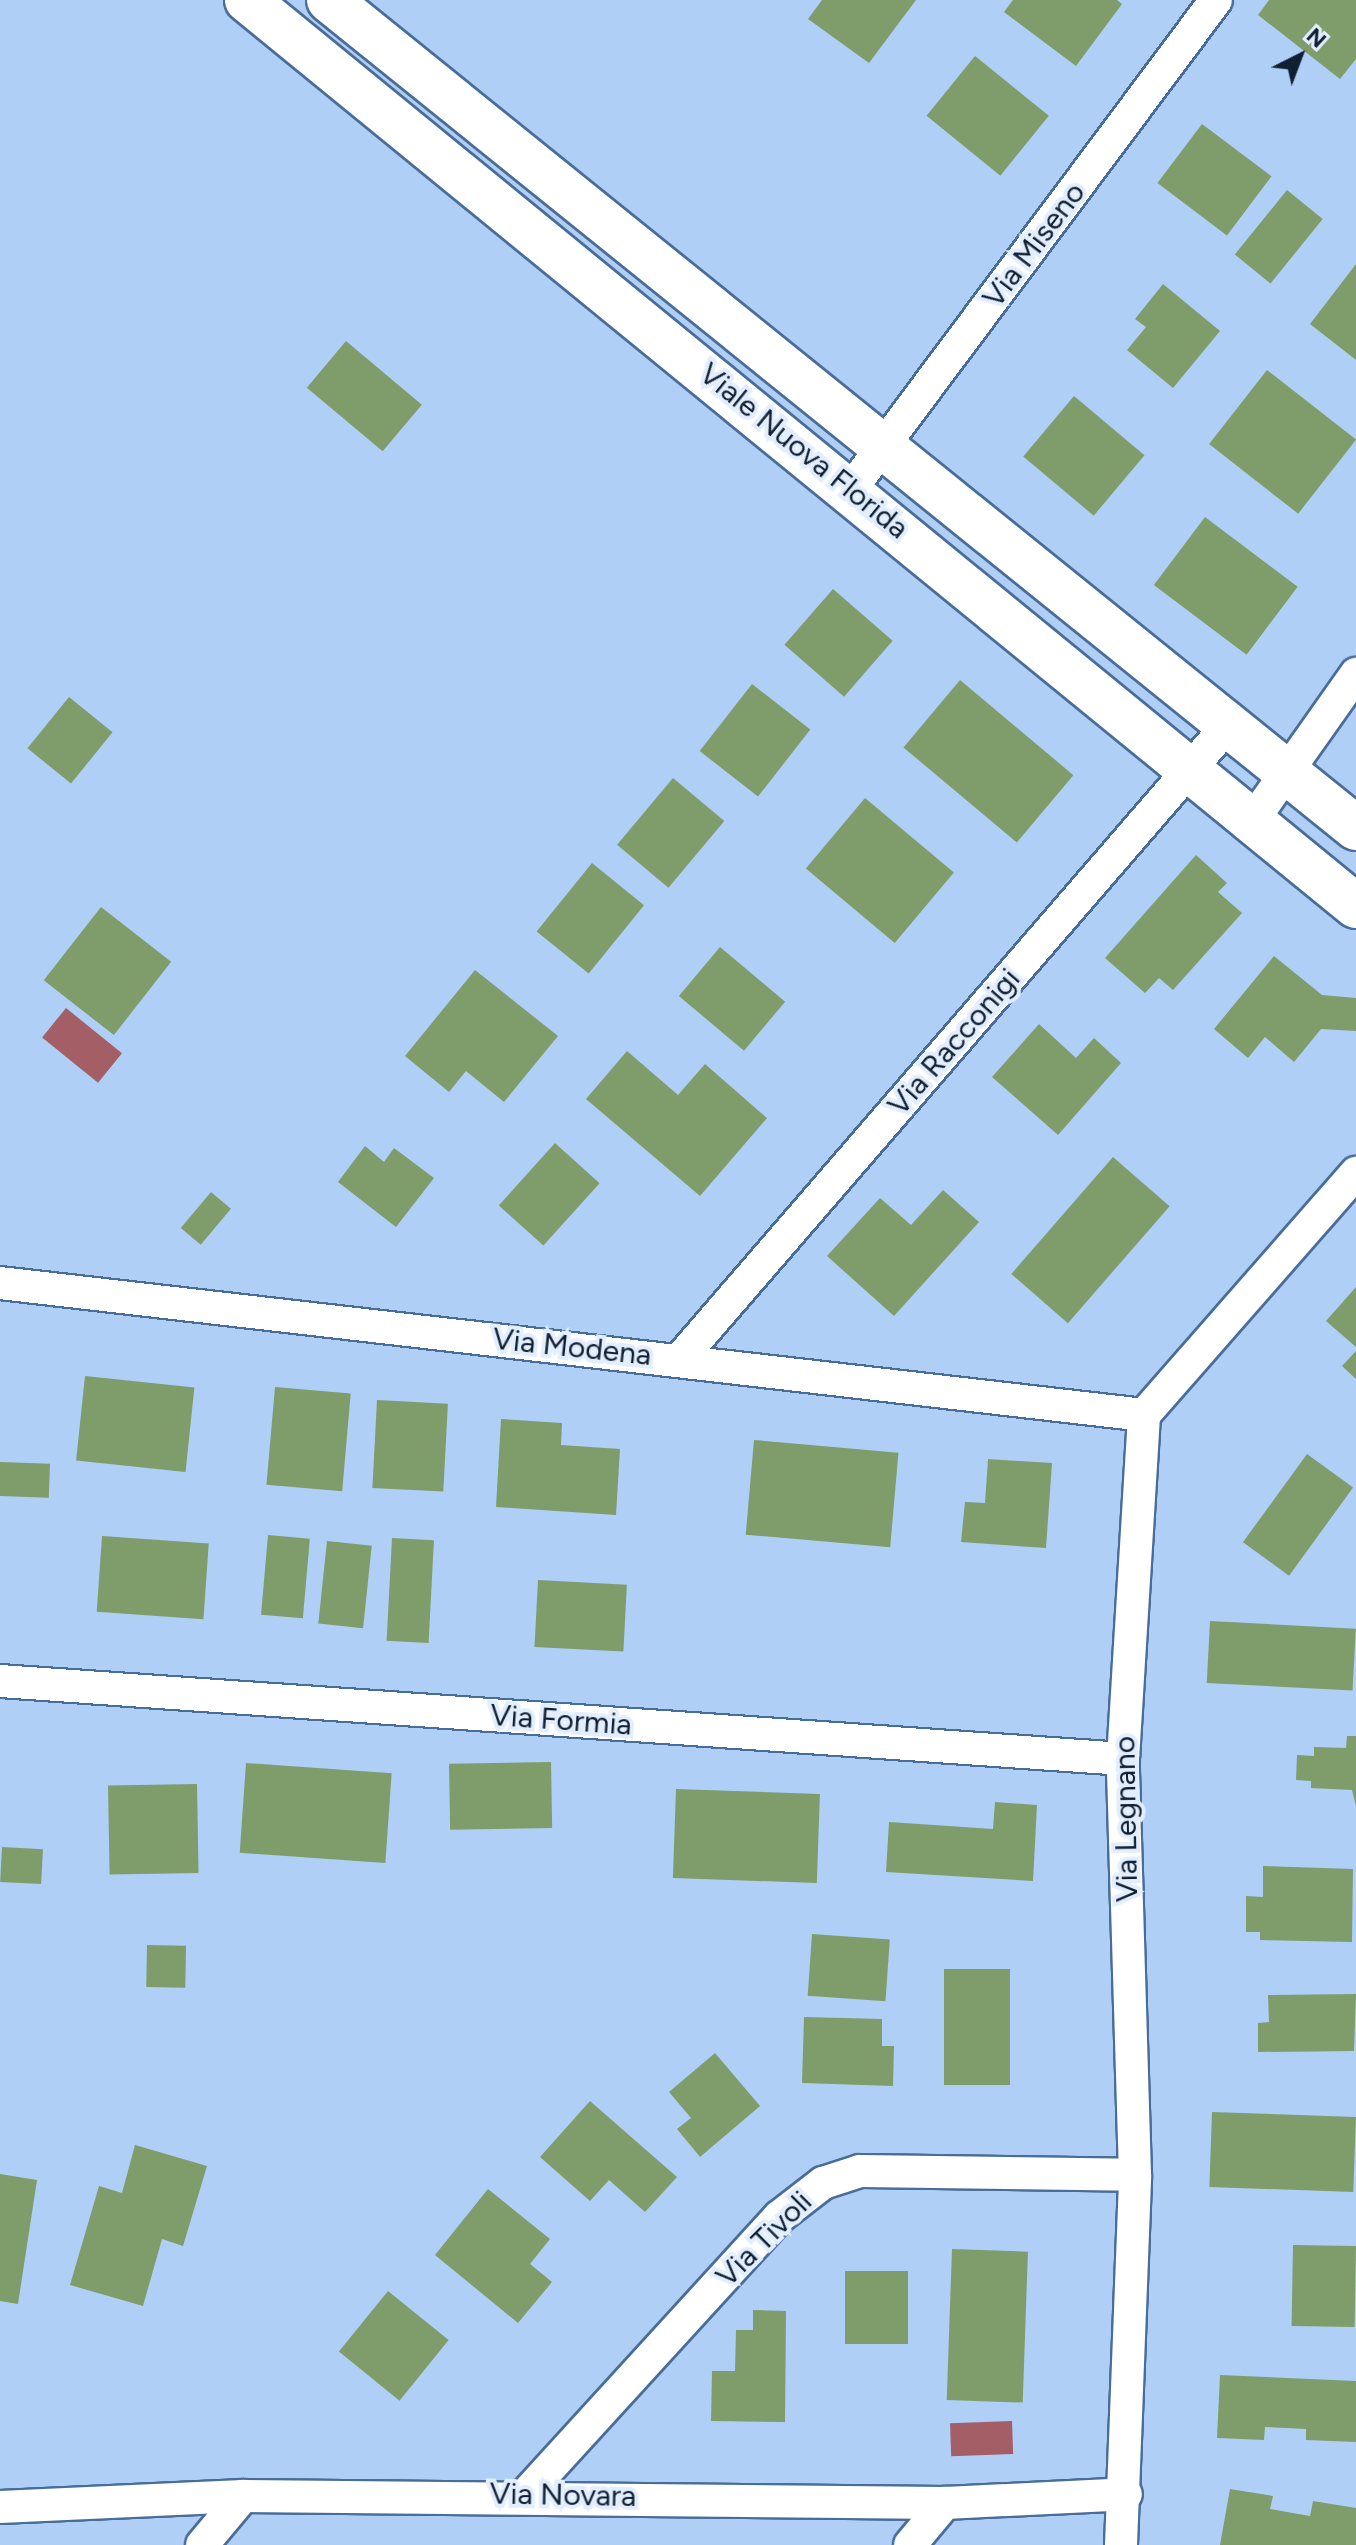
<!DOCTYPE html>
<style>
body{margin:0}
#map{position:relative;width:1356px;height:2545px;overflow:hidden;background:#b0cff6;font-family:Figtree,sans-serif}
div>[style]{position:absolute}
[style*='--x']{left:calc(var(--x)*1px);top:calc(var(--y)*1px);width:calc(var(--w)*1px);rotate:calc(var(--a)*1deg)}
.water>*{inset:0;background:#a45f66;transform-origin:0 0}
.building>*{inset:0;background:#7e9d6a;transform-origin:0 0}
.roads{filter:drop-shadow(2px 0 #496d99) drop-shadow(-2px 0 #496d99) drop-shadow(0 2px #496d99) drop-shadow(0 -2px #496d99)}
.street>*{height:32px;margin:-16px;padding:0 16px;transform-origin:16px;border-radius:16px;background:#fff}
.secondary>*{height:44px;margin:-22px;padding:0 22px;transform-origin:22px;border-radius:22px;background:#fff}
span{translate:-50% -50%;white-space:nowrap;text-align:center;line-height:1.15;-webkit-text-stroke:8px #e2eefd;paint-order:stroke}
.street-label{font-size:30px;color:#101f31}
.north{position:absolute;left:1260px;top:16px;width:80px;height:80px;-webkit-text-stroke:6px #e2eefd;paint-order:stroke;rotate:42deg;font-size:22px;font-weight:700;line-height:32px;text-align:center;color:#101f31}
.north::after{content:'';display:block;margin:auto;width:28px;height:36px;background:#101f31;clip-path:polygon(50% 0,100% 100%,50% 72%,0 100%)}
</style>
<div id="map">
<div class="water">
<div style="left:66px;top:1008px;width:72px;height:38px;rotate:39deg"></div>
<div style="left:1012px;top:2421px;width:33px;height:62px;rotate:88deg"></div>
</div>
<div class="building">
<div style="clip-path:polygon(822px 0,916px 0,869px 63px,808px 19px)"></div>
<div style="clip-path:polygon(1013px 0,1117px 0,1122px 4px,1076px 66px,1004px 12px)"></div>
<div style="clip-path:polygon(1269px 0,1356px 0,1356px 59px,1340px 79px,1258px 15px)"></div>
<div style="left:975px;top:56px;width:95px;height:77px;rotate:39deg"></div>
<div style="left:1202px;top:124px;width:87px;height:74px;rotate:37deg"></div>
<div style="left:1287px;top:190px;width:46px;height:83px;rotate:39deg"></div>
<div style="clip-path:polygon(1356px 264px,1356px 360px,1310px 324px)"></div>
<div style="clip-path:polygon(1163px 284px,1220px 331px,1173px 388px,1127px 350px,1146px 327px,1135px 319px)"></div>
<div style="left:346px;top:341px;width:99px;height:61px;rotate:40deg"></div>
<div style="left:1267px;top:370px;width:113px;height:94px;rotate:38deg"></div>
<div style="left:1074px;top:396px;width:92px;height:79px;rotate:40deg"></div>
<div style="left:1205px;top:517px;width:116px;height:85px;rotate:37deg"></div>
<div style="left:833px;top:589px;width:79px;height:74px;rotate:41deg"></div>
<div style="left:960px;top:680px;width:148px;height:88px;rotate:40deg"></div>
<div style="left:752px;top:684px;width:74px;height:85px;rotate:38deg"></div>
<div style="left:69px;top:697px;width:56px;height:66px;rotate:39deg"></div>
<div style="left:673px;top:778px;width:67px;height:87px;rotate:40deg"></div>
<div style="left:865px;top:798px;width:116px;height:92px;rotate:40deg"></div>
<div style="clip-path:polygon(1196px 855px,1227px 883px,1218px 892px,1242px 913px,1173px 990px,1159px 978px,1145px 993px,1105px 958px)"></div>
<div style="left:592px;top:863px;width:67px;height:88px;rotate:39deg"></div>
<div style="left:101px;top:907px;width:89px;height:93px;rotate:38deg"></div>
<div style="left:720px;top:947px;width:85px;height:64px;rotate:40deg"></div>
<div style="clip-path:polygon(1274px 956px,1322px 995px,1356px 998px,1356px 1031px,1321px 1029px,1294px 1062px,1265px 1037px,1248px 1058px,1214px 1029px)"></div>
<div style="clip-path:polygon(475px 970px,558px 1036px,504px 1102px,466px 1071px,449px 1092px,405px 1056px)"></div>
<div style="clip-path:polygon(1039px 1024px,1076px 1058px,1094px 1038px,1121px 1063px,1058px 1135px,992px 1077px)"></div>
<div style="clip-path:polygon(627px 1051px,678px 1095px,705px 1064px,767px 1118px,700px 1196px,586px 1099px)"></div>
<div style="left:555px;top:1143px;width:60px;height:84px;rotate:42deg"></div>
<div style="clip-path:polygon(365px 1146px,384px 1162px,394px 1148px,434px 1178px,396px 1227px,338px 1182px)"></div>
<div style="left:1113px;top:1157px;width:75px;height:155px;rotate:41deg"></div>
<div style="clip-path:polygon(943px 1190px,979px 1222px,894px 1316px,827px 1256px,880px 1198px,911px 1225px)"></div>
<div style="left:211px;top:1192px;width:26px;height:47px;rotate:40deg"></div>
<div style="clip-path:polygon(1356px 1287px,1356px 1347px,1326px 1321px)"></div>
<div style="clip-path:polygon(1356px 1351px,1356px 1379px,1342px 1366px)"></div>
<div style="left:85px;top:1376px;width:110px;height:85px;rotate:6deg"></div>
<div style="left:275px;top:1387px;width:76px;height:98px;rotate:5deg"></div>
<div style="left:377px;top:1400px;width:71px;height:88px;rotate:3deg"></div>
<div style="clip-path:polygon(501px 1419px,562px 1423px,561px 1445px,620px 1449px,616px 1515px,496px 1507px)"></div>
<div style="left:754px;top:1440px;width:145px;height:95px;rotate:5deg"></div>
<div style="left:1307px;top:1454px;width:57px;height:109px;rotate:36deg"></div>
<div style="clip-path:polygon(988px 1459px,1052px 1463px,1046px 1548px,961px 1542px,965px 1502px,985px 1503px)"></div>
<div style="left:0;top:1462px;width:50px;height:34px;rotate:2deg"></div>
<div style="left:268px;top:1535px;width:42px;height:80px;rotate:5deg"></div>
<div style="left:102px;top:1536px;width:107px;height:76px;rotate:4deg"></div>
<div style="left:392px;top:1538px;width:42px;height:103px;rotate:3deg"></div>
<div style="left:327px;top:1541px;width:45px;height:83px;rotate:6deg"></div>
<div style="left:538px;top:1580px;width:89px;height:67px;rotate:3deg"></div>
<div style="left:1210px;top:1621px;width:146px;height:62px;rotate:3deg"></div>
<div style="clip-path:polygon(1347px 1736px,1356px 1736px,1356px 1806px,1352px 1790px,1311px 1788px,1311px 1781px,1296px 1780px,1297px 1755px,1314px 1756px,1314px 1747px,1346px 1748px)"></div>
<div style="left:551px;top:1762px;width:66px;height:102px;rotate:89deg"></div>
<div style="left:246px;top:1763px;width:146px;height:90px;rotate:4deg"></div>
<div style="left:197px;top:1784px;width:89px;height:89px;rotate:89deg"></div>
<div style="left:676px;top:1789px;width:144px;height:89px;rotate:2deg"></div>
<div style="clip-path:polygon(995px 1802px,1037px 1805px,1033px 1881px,886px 1872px,889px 1822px,993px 1829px)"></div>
<div style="left:2px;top:1847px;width:41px;height:35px;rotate:3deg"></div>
<div style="clip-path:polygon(1263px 1866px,1353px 1869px,1352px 1942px,1260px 1940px,1260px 1932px,1246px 1932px,1246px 1896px,1263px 1897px)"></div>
<div style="left:812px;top:1934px;width:78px;height:62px;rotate:4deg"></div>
<div style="left:147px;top:1945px;width:39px;height:42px;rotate:1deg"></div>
<div style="left:944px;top:1969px;width:66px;height:116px"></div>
<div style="clip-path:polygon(1356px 1994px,1354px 2051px,1258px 2052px,1258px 2023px,1269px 2022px,1268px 1995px)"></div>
<div style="clip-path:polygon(804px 2017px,882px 2019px,882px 2046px,894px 2046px,893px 2086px,802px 2083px)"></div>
<div style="clip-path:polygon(715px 2053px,760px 2106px,700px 2157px,677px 2129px,691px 2118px,669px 2092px)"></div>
<div style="clip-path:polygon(590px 2101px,677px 2177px,645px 2212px,609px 2180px,590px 2201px,540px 2157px)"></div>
<div style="left:1212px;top:2112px;width:144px;height:75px;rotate:2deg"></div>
<div style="clip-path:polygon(135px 2145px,207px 2166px,183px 2246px,162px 2239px,143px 2306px,70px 2285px,99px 2186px,122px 2193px)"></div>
<div style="clip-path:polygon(0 2174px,37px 2180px,18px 2304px,0 2301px)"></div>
<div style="clip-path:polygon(488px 2189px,550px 2239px,530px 2264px,552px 2282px,518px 2323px,435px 2255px)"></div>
<div style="left:1293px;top:2245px;width:63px;height:81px;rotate:1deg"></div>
<div style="left:952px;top:2249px;width:76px;height:151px;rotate:2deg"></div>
<div style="left:845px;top:2271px;width:63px;height:73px"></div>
<div style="left:388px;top:2291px;width:78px;height:78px;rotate:39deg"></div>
<div style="clip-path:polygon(753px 2310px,786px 2311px,785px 2422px,711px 2421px,712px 2371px,735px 2371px,736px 2330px,753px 2330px)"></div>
<div style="clip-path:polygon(1220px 2375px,1356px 2381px,1356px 2442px,1306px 2440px,1306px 2429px,1265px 2427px,1264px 2440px,1217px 2438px)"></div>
<div style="clip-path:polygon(1230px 2489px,1273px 2496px,1270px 2509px,1310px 2516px,1313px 2501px,1356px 2508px,1356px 2545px,1220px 2545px)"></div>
</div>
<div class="roads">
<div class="street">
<div style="--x:851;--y:489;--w:610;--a:-53.26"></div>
<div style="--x:1253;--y:820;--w:179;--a:-54.8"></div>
<div style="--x:0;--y:1283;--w:1152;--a:6.58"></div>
<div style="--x:680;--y:1359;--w:838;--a:-49.16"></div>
<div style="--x:0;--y:1681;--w:1126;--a:3.97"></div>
<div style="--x:526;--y:2494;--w:375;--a:-47.6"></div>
<div style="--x:779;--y:2217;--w:56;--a:-37.7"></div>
<div style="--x:823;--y:2183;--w:39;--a:-18"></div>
<div style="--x:860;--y:2171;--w:275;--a:0.8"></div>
<div style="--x:0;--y:2507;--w:243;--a:-2.6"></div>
<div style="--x:243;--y:2496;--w:702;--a:0.57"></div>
<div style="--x:945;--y:2503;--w:181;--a:-2.8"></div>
<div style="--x:202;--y:2545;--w:64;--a:-50.1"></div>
<div style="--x:910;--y:2545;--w:55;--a:-50.2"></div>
<div style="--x:1121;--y:2545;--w:370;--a:-87.8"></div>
<div style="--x:1135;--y:2175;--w:416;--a:-91.7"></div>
<div style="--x:1123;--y:1759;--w:345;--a:-86.5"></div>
<div style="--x:1144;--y:1415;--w:322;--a:-48.8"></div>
</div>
<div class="secondary">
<div style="--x:247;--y:0;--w:1432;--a:39.25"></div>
<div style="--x:329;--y:0;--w:1319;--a:38.88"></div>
</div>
</div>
<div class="street-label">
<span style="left:1034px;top:245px;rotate:-53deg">Via Miseno</span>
<span style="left:804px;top:451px;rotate:39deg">Viale Nuova Florida</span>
<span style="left:954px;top:1042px;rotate:-49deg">Via Racconigi</span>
<span style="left:572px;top:1347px;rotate:6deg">Via Modena</span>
<span style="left:561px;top:1720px;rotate:4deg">Via Formia</span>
<span style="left:1126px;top:1819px;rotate:-91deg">Via Legnano</span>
<span style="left:764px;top:2239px;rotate:-45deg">Via Tivoli</span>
<span style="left:563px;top:2495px;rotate:1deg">Via Novara</span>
</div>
<div class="north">N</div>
</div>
